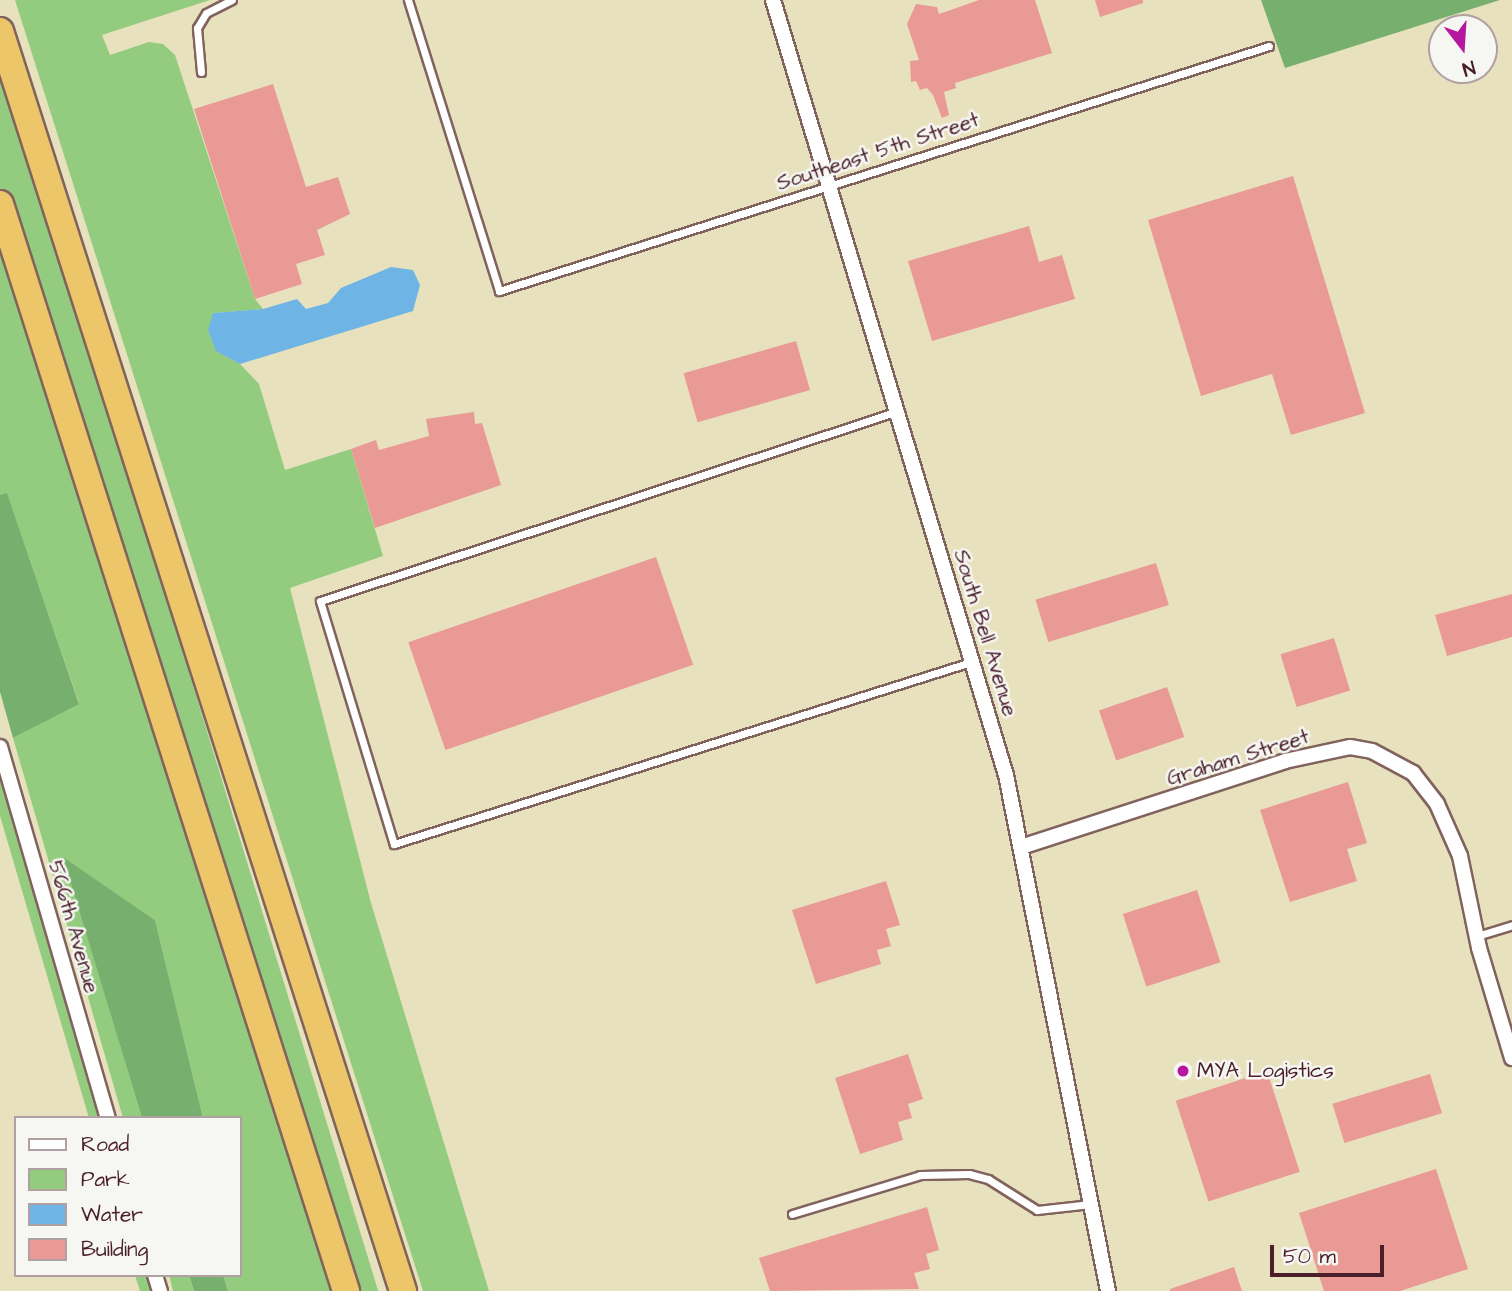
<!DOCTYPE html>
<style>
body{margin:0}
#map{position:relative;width:1512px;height:1291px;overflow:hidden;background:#e8e1be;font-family:"Architects Daughter",sans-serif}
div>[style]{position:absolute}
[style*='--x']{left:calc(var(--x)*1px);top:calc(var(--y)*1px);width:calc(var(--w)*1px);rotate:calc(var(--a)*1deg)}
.green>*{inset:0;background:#94cc7f;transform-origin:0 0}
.forest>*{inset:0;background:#77b06e}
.water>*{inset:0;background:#6eb5e5}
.building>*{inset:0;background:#e99a95;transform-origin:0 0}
.roads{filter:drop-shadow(2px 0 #81635e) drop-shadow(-2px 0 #81635e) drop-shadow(0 2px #81635e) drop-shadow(0 -2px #81635e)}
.lane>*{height:7px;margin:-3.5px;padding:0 3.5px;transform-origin:3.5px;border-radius:3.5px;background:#fff}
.street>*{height:14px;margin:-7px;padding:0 7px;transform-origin:7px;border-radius:7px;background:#fff}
.highway>*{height:26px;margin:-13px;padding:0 13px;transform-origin:13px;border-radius:13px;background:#ecc669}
.dots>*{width:19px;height:19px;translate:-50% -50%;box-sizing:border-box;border:4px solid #f6f6f2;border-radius:50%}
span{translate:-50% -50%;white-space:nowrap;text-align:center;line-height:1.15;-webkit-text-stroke:5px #f6f6f2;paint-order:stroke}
.street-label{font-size:21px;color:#4a1f2b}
.poi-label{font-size:21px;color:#4a1f2b}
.left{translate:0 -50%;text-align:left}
.legend{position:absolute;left:14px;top:1116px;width:228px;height:161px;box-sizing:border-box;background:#f6f6f2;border:2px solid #b1a0a2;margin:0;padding:9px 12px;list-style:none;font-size:21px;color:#4a1f2b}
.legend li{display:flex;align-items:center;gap:14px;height:35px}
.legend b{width:35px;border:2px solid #b1a0a2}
.north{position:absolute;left:1428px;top:14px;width:70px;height:70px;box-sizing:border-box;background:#f6f6f2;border:2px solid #b1a0a2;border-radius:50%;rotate:163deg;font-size:19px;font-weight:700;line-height:28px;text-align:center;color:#4a1f2b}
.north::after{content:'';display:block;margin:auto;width:24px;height:32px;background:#b5179e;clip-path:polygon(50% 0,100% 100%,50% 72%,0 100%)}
.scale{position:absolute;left:1270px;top:1245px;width:114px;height:32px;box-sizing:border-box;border:4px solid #4a1f2b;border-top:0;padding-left:9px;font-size:21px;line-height:24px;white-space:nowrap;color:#4a1f2b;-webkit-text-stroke:5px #f6f6f2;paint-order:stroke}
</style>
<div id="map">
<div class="green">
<div style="clip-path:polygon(15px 0,210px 0,102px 35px,110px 55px,149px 42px,163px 44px,175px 55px,255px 299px,263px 309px,214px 313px,217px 351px,240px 364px,259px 384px,285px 470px,351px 449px,383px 556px,290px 588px,371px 903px,489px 1291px,423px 1291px)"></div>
<div style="left:0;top:54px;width:1297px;height:88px;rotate:73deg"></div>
<div style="clip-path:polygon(0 243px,331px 1291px,228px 1291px,223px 1275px,240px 1275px,240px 1118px,203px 1118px,155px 920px,64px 858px,142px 1118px,123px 1118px,13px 738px,79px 703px,7px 494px,0 495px)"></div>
<div style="clip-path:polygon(0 760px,104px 1118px,89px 1118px,0 816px)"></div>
<div style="clip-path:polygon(135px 1275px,150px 1275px,154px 1291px,140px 1291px)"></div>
<div style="clip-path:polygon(169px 1275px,189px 1275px,194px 1291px,173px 1291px)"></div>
</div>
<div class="forest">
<div style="clip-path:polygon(1261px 0,1500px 0,1285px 68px)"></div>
<div style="clip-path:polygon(7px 493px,79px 704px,13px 738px,0 692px,0 495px)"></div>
<div style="clip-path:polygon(63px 857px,155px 920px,203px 1118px,142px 1118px)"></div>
<div style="clip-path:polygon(189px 1275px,223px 1275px,228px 1291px,194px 1291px)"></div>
</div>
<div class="water">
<div style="clip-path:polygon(391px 267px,413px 270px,420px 285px,413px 311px,240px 364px,216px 351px,208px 330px,213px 313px,263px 309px,297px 299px,306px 309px,328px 303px,341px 288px)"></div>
</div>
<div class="building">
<div style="clip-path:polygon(979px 0,1035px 0,1052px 53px,955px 83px,956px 88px,944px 92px,949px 115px,942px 118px,933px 95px,927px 88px,920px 90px,916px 81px,911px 82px,910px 61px,919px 60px,907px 24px,916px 4px,937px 7px,939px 14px)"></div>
<div style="clip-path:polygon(1095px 0,1143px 0,1143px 3px,1100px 17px)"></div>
<div style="clip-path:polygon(273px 84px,306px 187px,338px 177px,350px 214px,317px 230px,325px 255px,296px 264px,302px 284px,255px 299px,194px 109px)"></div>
<div style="clip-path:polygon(1293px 176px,1365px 413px,1291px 435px,1272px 374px,1201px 396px,1148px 220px)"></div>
<div style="clip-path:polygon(1029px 226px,1039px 262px,1062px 255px,1075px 299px,932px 341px,908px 261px)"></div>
<div style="left:796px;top:341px;width:51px;height:117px;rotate:74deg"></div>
<div style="clip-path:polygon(474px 412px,475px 424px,482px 423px,501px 485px,375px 528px,351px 449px,376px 440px,379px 450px,429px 436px,426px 419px)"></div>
<div style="left:656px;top:557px;width:114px;height:262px;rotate:71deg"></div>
<div style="left:1156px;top:563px;width:44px;height:126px;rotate:73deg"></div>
<div style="clip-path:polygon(1512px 594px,1512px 637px,1447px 656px,1435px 615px)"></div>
<div style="left:1334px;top:638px;width:55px;height:56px;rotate:73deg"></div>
<div style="left:1167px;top:687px;width:53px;height:72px;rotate:71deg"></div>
<div style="clip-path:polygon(1348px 782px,1367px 843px,1347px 849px,1357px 881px,1290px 902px,1260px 810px)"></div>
<div style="clip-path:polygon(886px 881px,900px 925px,886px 929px,891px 946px,877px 950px,881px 964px,816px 984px,792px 910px)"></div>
<div style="left:1197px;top:890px;width:76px;height:78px;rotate:72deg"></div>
<div style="clip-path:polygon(908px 1054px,923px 1099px,908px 1104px,912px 1118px,898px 1122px,903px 1140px,860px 1154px,835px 1078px)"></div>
<div style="left:1267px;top:1071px;width:106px;height:96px;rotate:72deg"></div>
<div style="left:1430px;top:1074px;width:41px;height:102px;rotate:73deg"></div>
<div style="clip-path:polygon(1436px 1169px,1468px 1269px,1400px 1291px,1324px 1291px,1299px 1213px)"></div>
<div style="clip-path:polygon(927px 1207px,939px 1250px,926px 1254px,930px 1269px,914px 1273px,919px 1289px,770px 1291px,759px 1258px)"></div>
<div style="clip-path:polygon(1234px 1267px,1242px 1291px,1170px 1291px,1170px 1289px)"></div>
</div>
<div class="roads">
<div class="lane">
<div style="--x:408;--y:0;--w:305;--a:72.6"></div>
<div style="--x:499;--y:291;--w:808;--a:-17.65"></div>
<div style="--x:201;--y:72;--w:44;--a:-95.2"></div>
<div style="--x:197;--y:28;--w:17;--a:-59"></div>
<div style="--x:206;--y:13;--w:29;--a:-27"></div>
<div style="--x:895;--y:412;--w:605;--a:161.8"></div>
<div style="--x:320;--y:601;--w:254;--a:73.1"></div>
<div style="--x:394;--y:844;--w:605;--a:-17.51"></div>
<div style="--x:1477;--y:936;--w:37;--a:-17"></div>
<div style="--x:792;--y:1214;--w:134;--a:-16.9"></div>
<div style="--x:920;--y:1175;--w:49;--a:-1.2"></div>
<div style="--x:969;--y:1174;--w:20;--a:15"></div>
<div style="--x:988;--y:1179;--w:58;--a:32.3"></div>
<div style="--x:1037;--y:1210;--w:54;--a:-6.3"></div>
</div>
<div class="street">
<div style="--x:773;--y:0;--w:809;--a:73.27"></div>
<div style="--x:1006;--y:775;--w:526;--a:78.82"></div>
<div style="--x:0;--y:747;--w:386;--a:73.8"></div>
<div style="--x:1021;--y:847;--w:278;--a:-18"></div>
<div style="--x:1285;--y:761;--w:66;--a:-12.2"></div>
<div style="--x:1350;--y:747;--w:22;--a:10"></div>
<div style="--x:1372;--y:751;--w:47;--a:28.2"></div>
<div style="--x:1413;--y:773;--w:39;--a:52"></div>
<div style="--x:1437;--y:804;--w:57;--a:66.1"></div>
<div style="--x:1460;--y:856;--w:94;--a:78.3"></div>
<div style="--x:1479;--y:948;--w:115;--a:73.3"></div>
<div style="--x:155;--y:1275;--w:17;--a:73"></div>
</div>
<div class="highway">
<div style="--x:0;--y:31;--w:1323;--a:72.26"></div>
<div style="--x:0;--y:204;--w:1141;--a:72.34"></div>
</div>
</div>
<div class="dots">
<div style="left:1183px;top:1071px;background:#b5179e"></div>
</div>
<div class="street-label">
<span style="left:878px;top:152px;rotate:-18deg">Southeast 5th Street</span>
<span style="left:985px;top:633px;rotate:73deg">South Bell Avenue</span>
<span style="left:1238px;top:758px;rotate:-17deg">Graham Street</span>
<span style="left:73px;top:927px;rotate:74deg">566th Avenue</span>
</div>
<div class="poi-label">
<span class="left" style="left:1197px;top:1071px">MYA Logistics</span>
</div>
<ul class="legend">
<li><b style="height:9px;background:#fff"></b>Road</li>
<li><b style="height:19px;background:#94cc7f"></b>Park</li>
<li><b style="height:19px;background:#6eb5e5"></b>Water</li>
<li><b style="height:19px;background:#e99a95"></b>Building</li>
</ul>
<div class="north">N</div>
<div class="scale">50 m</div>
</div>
